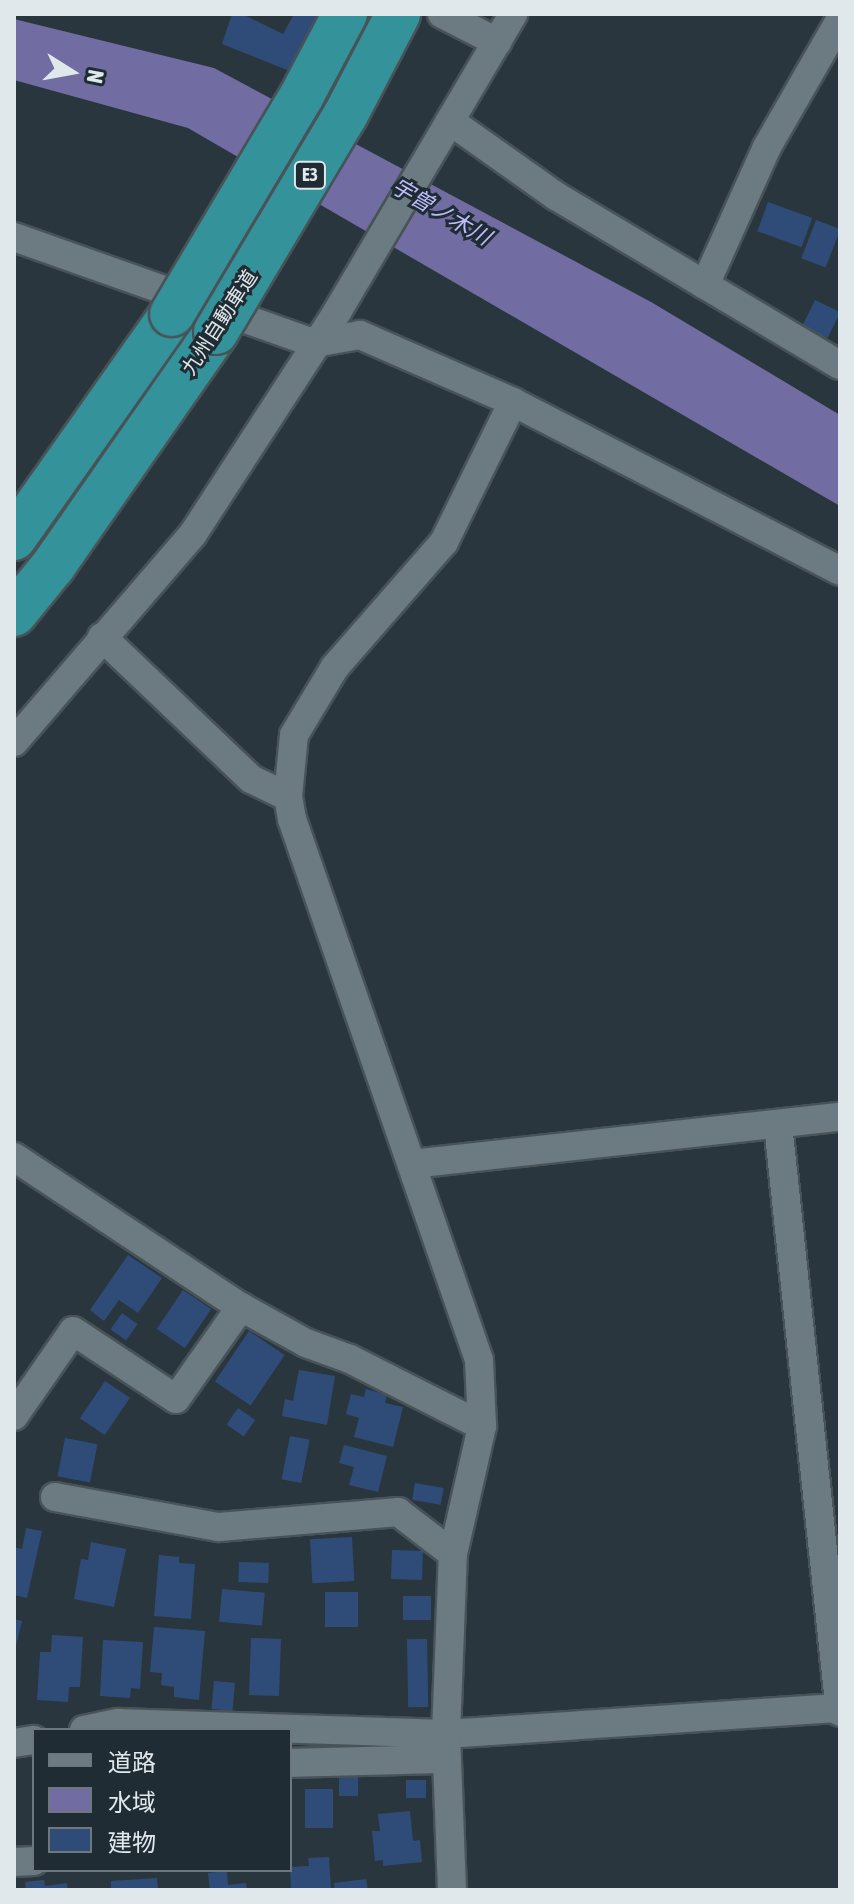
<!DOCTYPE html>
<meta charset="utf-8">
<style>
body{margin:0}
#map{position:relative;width:854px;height:1904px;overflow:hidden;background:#2a363d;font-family:"Asap Condensed","Noto Sans JP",sans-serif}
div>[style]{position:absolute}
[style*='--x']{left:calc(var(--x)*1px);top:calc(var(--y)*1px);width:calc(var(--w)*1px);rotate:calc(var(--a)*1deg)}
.water>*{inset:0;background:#716da3}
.building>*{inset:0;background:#2f4c79;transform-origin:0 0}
.roads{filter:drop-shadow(2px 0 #485358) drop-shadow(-2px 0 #485358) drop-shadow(0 2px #485358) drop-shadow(0 -2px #485358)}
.street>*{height:28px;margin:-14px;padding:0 14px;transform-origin:14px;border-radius:14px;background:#6c7a81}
.highway>*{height:44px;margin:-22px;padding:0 22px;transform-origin:22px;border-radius:22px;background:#34929b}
.bridges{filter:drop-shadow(2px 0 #485358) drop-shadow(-2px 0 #485358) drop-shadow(0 2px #485358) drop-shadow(0 -2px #485358)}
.highway-bridge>*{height:44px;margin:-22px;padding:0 22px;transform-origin:22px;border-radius:22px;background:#34929b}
span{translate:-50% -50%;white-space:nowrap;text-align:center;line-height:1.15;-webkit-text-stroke:6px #202c33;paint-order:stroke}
.shield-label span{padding:2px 6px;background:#202c33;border:2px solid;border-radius:6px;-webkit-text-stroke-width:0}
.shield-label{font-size:18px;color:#e1e8ec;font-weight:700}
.street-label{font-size:20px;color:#e1e8ec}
.water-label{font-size:22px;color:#bebbfc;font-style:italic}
.frame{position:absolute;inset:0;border:16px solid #e1e8ec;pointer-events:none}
.legend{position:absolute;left:32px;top:1728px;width:260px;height:144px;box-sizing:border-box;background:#202c33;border:2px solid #6d777d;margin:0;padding:10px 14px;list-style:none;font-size:24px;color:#e1e8ec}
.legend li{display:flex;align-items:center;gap:16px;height:40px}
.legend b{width:40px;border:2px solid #6d777d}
.north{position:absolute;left:32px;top:32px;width:80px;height:80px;-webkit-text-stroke:6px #202c33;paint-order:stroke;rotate:101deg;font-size:22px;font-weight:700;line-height:32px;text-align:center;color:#e1e8ec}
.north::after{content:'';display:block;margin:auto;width:28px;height:36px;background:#e1e8ec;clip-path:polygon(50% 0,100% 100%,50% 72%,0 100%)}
</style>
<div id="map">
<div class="water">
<div style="clip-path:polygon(14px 19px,214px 68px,651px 302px,840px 415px,840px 506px,188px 128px,14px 80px)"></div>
</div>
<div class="building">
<div style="clip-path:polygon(232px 14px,242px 14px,283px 34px,294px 14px,331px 14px,297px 74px,222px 44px)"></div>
<div style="left:768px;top:202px;width:47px;height:31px;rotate:20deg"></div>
<div style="left:816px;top:220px;width:26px;height:41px;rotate:21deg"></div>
<div style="left:815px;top:300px;width:28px;height:29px;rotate:26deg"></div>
<div style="clip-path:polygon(128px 1255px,162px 1278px,138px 1313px,119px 1300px,104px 1321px,90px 1310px)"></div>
<div style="left:183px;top:1290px;width:34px;height:47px;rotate:34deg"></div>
<div style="left:122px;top:1313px;width:19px;height:20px;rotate:35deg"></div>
<div style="left:249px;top:1331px;width:43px;height:61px;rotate:34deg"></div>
<div style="clip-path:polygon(299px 1370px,335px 1376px,327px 1425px,282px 1416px,285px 1399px,293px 1401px)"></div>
<div style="left:105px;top:1381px;width:30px;height:45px;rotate:34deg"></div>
<div style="clip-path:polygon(366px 1389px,387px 1395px,385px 1403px,403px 1407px,393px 1447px,354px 1437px,359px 1418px,346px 1414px,351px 1394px,364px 1397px)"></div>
<div style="left:238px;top:1408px;width:21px;height:20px;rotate:35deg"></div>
<div style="left:290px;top:1436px;width:20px;height:44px;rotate:11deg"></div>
<div style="left:65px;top:1438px;width:33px;height:39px;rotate:11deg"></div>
<div style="clip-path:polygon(344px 1445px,387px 1456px,378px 1492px,349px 1485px,354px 1467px,339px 1463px)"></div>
<div style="left:415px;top:1483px;width:29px;height:17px;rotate:10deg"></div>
<div style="clip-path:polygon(26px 1528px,42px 1531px,27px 1598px,14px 1595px,14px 1547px,22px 1549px)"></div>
<div style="left:352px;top:1537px;width:44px;height:42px;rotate:87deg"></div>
<div style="clip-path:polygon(91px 1542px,126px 1549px,114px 1607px,74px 1599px,81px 1559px,88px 1560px)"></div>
<div style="left:392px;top:1550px;width:31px;height:29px;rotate:2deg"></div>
<div style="clip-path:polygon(159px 1555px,179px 1557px,179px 1563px,195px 1564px,191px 1619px,154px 1616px)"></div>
<div style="left:239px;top:1562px;width:30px;height:20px;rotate:2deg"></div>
<div style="left:222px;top:1589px;width:43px;height:33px;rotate:5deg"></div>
<div style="left:325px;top:1592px;width:33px;height:35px"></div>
<div style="left:403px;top:1596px;width:28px;height:24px"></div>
<div style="clip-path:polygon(14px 1619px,22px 1621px,15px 1650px,14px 1649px)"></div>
<div style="clip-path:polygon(154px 1627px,205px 1631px,199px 1700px,174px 1697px,174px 1687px,161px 1685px,162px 1673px,150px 1672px)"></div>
<div style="clip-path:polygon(52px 1635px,83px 1637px,80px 1687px,69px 1687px,68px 1702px,37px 1700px,40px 1652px,51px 1652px)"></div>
<div style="left:251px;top:1638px;width:30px;height:57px;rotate:2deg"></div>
<div style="left:427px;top:1639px;width:68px;height:20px;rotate:89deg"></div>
<div style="clip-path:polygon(103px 1640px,143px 1642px,140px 1689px,131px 1688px,130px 1698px,100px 1696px)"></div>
<div style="left:214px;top:1681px;width:21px;height:28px;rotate:5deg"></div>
<div style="left:339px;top:1776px;width:19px;height:20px"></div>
<div style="left:426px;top:1780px;width:18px;height:20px;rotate:90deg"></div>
<div style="left:305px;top:1789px;width:28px;height:39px"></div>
<div style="clip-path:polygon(410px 1811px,413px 1841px,420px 1840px,422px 1862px,383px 1866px,383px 1860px,375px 1861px,372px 1831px,380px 1831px,378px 1814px)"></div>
<div style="clip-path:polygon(329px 1857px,331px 1890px,291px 1890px,290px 1867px,309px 1866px,308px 1858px)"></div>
<div style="clip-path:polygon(227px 1871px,228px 1885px,246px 1883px,247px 1890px,210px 1890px,208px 1873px)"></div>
<div style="clip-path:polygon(157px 1878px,158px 1890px,111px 1890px,111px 1881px)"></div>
<div style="clip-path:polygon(366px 1879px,368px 1890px,335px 1890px,334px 1883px)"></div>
<div style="clip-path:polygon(44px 1880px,45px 1886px,67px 1883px,68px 1890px,26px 1890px,25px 1882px)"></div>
</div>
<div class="roads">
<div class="street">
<div style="--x:442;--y:14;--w:62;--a:27"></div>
<div style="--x:450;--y:121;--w:130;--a:35.3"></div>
<div style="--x:556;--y:196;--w:330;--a:30.8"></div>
<div style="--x:14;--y:237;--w:318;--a:19.5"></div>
<div style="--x:314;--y:343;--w:47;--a:-9.9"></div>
<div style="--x:360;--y:335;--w:167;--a:23.6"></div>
<div style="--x:513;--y:402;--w:368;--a:27.3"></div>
<div style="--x:705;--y:285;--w:151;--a:-65.8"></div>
<div style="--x:767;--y:147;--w:146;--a:-60.1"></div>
<div style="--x:102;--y:637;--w:206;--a:43.6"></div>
<div style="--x:251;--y:779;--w:41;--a:25.9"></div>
<div style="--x:14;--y:742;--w:274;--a:-49.3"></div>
<div style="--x:193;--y:534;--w:265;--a:-57"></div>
<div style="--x:337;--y:312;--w:346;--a:-59.4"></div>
<div style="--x:778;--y:1124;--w:591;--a:83.98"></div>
<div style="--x:14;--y:1157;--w:272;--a:33.5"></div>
<div style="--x:241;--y:1307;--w:74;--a:29"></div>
<div style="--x:306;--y:1343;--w:47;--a:20"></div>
<div style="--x:350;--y:1359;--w:148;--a:26.9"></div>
<div style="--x:412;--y:1164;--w:431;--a:-6.3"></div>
<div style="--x:14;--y:1416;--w:103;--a:-55.2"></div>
<div style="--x:73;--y:1331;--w:123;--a:33.4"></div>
<div style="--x:176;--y:1399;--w:113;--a:-54.8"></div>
<div style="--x:55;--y:1497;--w:167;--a:10.4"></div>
<div style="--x:219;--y:1527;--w:180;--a:-4.8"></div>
<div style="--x:398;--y:1512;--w:69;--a:37.4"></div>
<div style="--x:84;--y:1730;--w:35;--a:-12"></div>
<div style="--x:118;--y:1723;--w:328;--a:1.9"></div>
<div style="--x:446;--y:1734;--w:395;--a:-3.8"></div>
<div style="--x:14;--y:1743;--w:20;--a:-9"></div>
<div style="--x:290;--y:1763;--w:157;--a:-1.5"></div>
<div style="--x:14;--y:1862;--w:20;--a:-3"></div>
<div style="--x:452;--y:1890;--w:156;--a:-92.2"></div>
<div style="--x:446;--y:1734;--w:180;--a:-87.8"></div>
<div style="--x:453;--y:1554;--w:131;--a:-77.2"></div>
<div style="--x:482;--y:1426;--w:66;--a:-92.6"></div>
<div style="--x:479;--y:1360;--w:572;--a:-109.07"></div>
<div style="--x:292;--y:819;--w:22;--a:-100"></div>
<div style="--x:288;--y:797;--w:62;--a:-84.5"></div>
<div style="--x:294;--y:735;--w:79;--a:-58.9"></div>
<div style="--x:335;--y:667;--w:166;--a:-48.9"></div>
<div style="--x:444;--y:542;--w:156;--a:-63.8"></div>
</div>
<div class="highway">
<div style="--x:14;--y:538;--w:274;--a:-54.8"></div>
<div style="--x:14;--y:614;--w:62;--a:-50.9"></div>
<div style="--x:53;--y:566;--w:285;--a:-55.1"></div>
</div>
</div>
<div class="bridges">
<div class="highway-bridge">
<div style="--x:172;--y:314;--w:252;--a:-59.3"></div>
<div style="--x:301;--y:97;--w:94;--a:-62.1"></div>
<div style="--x:216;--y:332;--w:252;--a:-59.2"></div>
<div style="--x:345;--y:116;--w:115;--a:-62.5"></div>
</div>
</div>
<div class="shield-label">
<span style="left:310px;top:175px">E3</span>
</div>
<div class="street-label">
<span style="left:219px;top:322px;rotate:-57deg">九州自動車道</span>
</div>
<div class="water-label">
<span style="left:441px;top:212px;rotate:30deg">宇曽ノ木川</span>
</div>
<div class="frame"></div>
<ul class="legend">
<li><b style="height:10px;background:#6c7a81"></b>道路</li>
<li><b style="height:22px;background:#716da3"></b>水域</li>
<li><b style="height:22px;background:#2f4c79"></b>建物</li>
</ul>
<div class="north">N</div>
</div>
